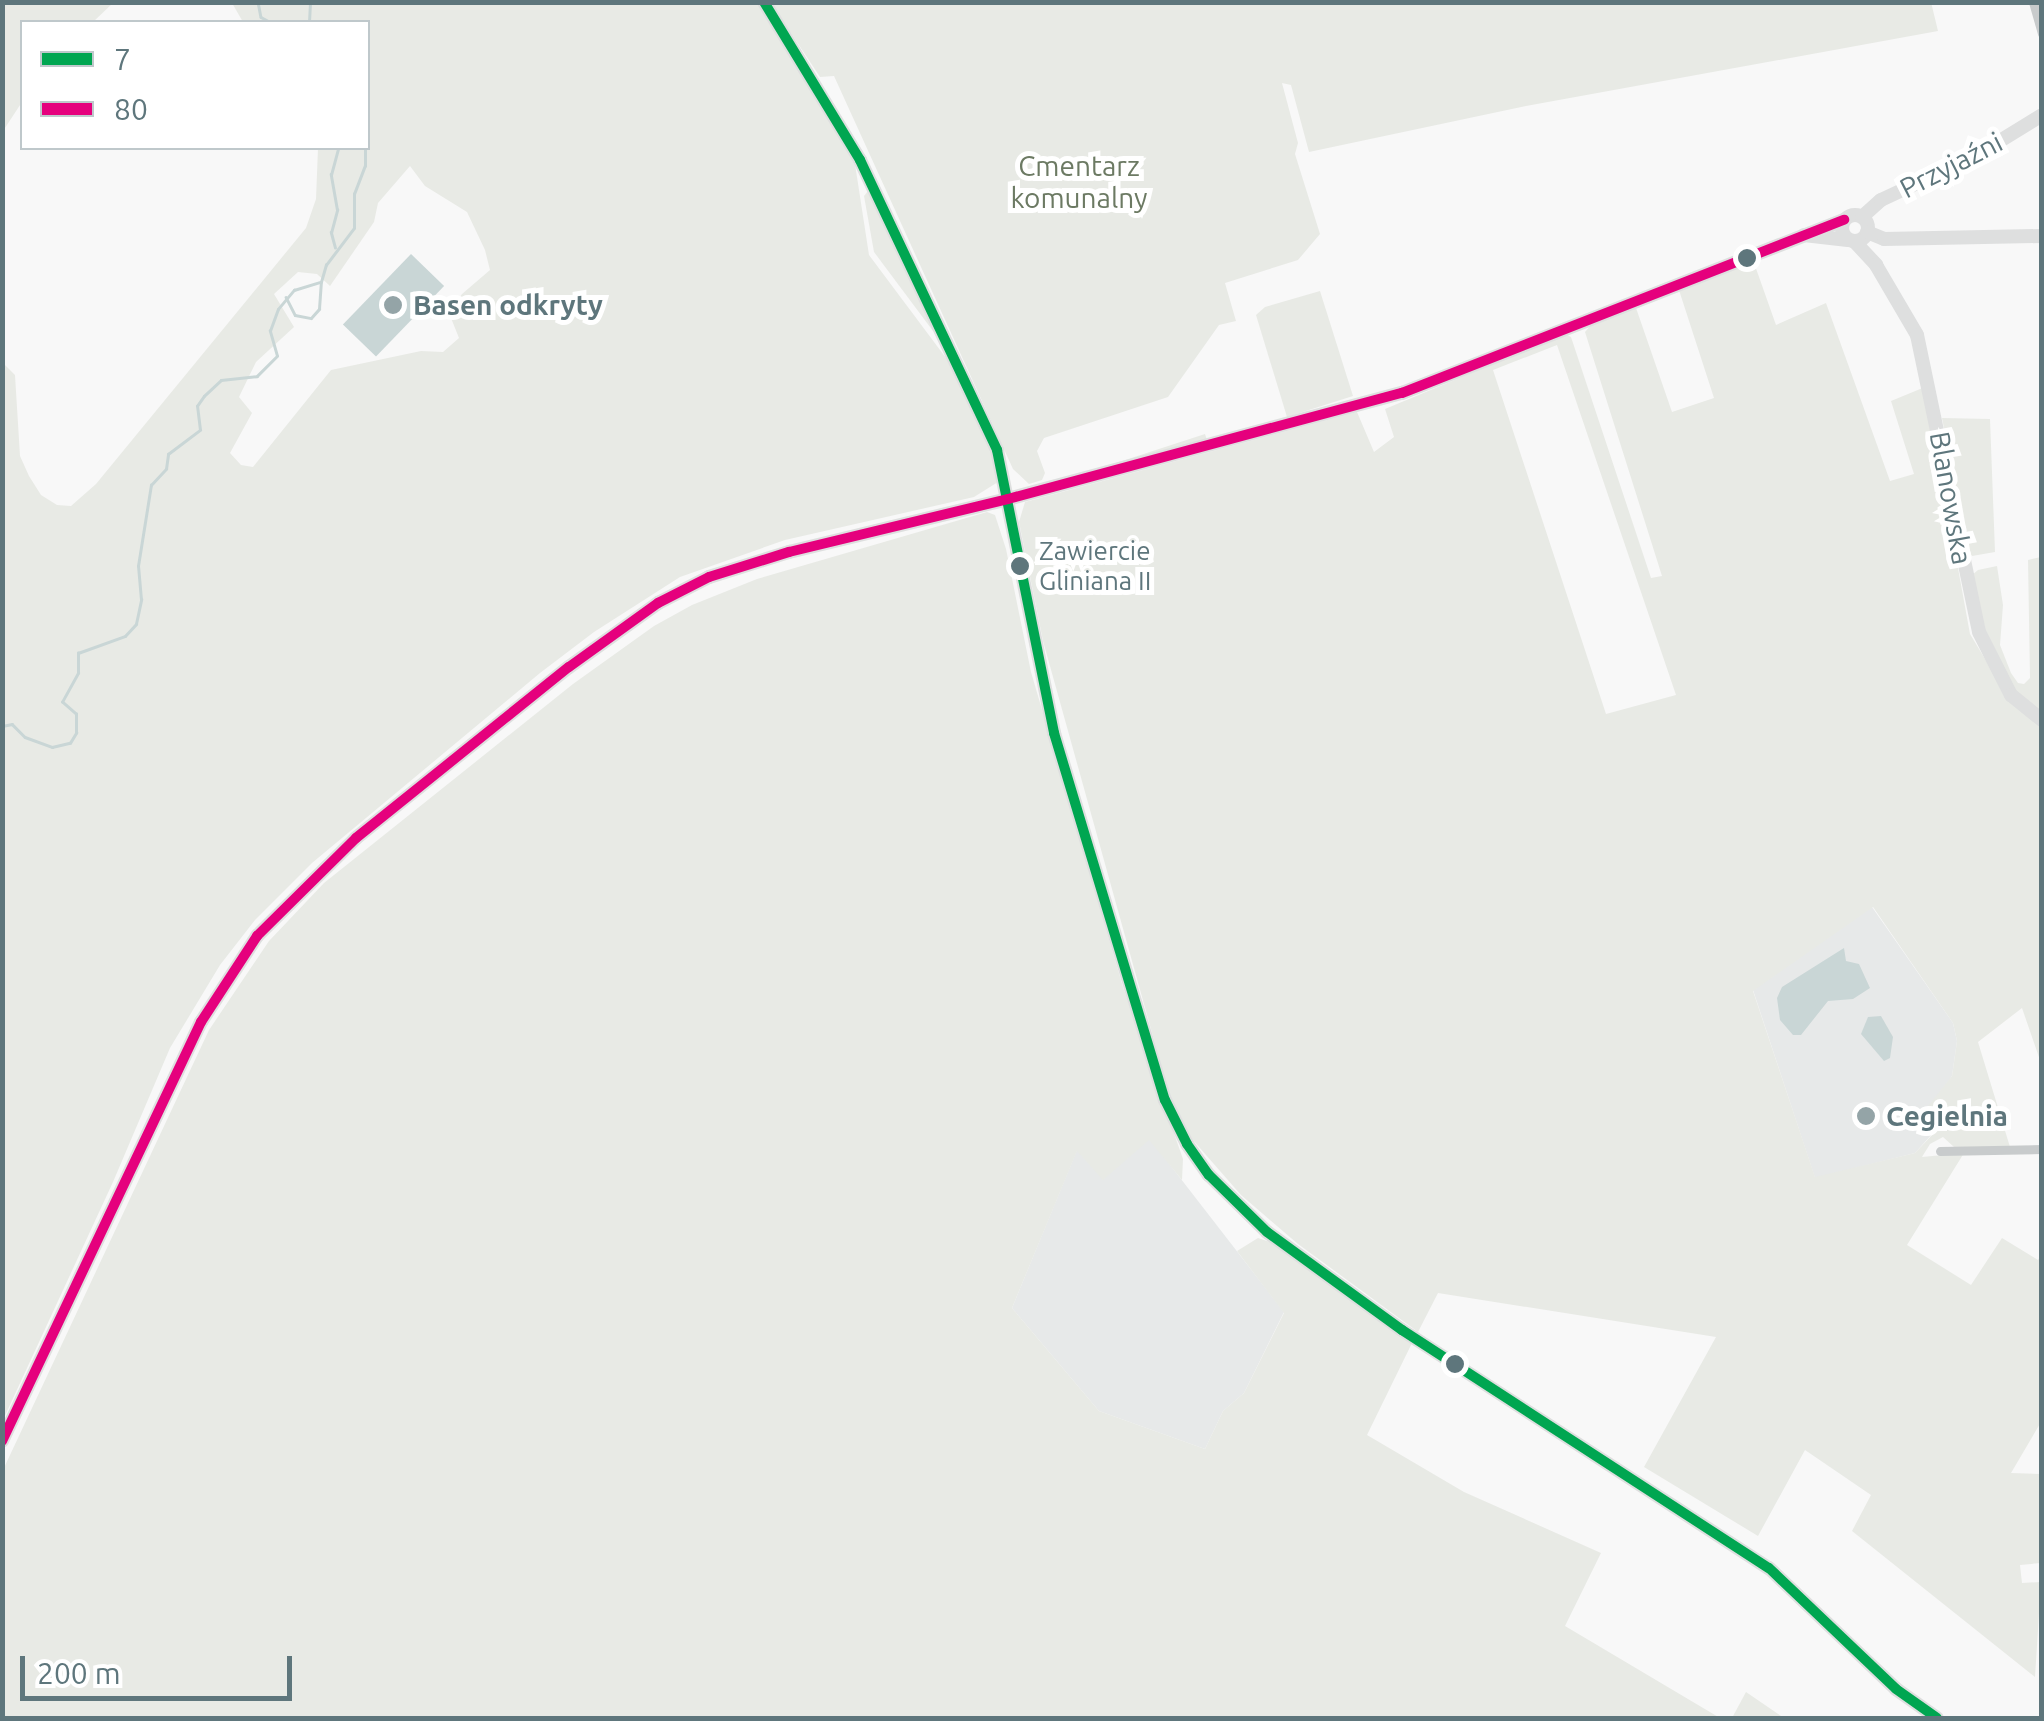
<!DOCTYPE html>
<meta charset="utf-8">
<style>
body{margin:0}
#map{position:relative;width:2044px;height:1721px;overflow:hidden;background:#f8f8f8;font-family:Ubuntu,sans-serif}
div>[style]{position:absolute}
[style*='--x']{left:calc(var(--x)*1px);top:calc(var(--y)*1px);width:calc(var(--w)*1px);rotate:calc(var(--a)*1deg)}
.built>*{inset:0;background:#e7e9e9}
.green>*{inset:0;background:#e8eae5;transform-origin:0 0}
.water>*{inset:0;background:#c9d6d6;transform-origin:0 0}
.stream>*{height:2.5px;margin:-1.25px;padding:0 1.25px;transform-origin:1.25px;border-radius:1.25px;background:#c9d6d6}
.street>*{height:9px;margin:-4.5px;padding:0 4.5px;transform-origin:4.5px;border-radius:4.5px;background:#c8cbcc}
.secondary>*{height:14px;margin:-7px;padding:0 7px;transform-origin:7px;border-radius:7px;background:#dedfdf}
.secondary>.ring{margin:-7px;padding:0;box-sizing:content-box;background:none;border:14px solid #dedfdf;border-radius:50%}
.bus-1>*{height:10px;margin:-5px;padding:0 5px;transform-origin:5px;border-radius:5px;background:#00a651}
.bus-2>*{height:10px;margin:-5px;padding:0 5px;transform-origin:5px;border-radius:5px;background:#e5007d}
.dots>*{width:28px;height:28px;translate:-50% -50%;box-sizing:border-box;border:5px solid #fff;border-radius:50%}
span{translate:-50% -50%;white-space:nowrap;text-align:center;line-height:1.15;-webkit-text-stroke:10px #fff;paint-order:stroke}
.bus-label{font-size:26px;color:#5e767c}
.left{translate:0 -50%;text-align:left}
.street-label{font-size:28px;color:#5e767c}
.park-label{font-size:28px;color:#6c7a63}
.poi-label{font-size:28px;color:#5e767c;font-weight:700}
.frame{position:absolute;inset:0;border:5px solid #5e767c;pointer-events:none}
.legend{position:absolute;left:20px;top:20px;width:350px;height:130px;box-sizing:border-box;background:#fff;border:2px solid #bfc8cb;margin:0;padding:12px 18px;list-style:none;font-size:30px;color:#5e767c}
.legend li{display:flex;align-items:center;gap:20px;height:50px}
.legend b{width:50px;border:2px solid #bfc8cb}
.scale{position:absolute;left:20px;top:1656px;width:272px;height:45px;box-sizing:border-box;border:5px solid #5e767c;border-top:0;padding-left:12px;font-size:30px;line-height:35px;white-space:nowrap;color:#5e767c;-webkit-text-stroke:8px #fff;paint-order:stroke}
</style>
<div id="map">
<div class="built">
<div style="clip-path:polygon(1872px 907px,1953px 1023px,1957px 1041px,1952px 1076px,1942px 1091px,1933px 1133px,1915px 1153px,1815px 1178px,1753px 990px)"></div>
<div style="clip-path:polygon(1150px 1139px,1284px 1312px,1244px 1393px,1223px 1411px,1205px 1449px,1099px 1411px,1012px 1308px,1077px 1150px)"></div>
</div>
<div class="green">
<div style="clip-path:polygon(3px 2px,113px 3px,93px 22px,22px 22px,22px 102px,3px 131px)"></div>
<div style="clip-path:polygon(1931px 2px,1938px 31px,1526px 106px,1309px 152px,1291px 85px,1282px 83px,1298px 143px,1295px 154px,1320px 234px,1298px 260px,1225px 283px,1236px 321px,1219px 325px,1168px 397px,1044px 438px,1037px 451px,1045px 473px,1042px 480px,1029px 484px,1013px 469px,834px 76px,820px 77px,771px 3px)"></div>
<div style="clip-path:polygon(evenodd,232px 3px,757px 3px,855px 164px,869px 255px,946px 358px,985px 430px,998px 482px,974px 497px,785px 540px,680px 577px,594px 632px,540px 673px,312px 863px,255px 920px,220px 965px,170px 1048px,113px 1182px,3px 1420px,3px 363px,15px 375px,20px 456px,29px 476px,41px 495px,57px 505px,71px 506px,96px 484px,306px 228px,316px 199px,318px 148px,368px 148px,368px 22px,243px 22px,232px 3px,410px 166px,425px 186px,467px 212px,485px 250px,490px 270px,462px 294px,449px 313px,459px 338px,443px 352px,421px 351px,331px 370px,253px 467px,241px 465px,230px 453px,252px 413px,239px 397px,256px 362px,294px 327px,274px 294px,298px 272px,317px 274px,330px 286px,374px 222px,378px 203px,410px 166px)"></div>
<div style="clip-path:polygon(868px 191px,935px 330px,933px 331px,874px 252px,864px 196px)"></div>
<div style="clip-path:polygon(evenodd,1753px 260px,1776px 325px,1826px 303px,1890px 481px,1914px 474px,1891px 401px,1925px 387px,1970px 634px,2011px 702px,2041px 727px,2042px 1066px,2022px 1008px,1978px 1042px,2010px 1147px,1954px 1147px,1943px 1137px,1930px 1144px,1922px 1157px,1964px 1153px,1907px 1245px,1971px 1285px,2002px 1238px,2038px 1260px,2041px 1255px,2041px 1422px,2011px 1473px,2041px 1474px,2041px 1563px,2020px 1565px,2022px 1583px,2041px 1582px,2035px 1677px,1852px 1531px,1871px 1495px,1805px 1450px,1758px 1536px,1644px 1467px,1716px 1337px,1438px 1293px,1418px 1332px,1298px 1244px,1241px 1195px,1192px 1139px,1169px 1094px,1043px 641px,1019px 522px,1025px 502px,1357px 412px,1374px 452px,1394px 437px,1385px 409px,1565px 334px,1571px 337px,1651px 578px,1662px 576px,1585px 332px,1592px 324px,1635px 305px,1672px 412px,1714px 398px,1678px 287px,1753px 260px,1557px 345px,1676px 695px,1606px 714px,1493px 370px,1557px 345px,1753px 260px,1873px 907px,1953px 1023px,1957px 1041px,1952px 1076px,1929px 1105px,1926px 1116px,1933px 1134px,1915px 1153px,1815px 1177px,1753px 991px,1873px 907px)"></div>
<div style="clip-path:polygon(1320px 291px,1353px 396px,1287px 417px,1256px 315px,1265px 307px)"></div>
<div style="clip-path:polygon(1942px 418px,1990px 419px,1995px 552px,1972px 556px,1968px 551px)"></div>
<div style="left:1205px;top:434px;width:6px;height:138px;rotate:72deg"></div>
<div style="clip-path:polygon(987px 512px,995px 515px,1006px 549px,1031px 672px,1123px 987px,1183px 1159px,1182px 1180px,1149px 1140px,1103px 1180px,1077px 1151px,1012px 1308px,1099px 1411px,1205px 1449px,1223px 1411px,1244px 1393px,1284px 1313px,1237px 1251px,1258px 1238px,1270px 1242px,1412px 1343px,1367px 1435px,1464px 1492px,1601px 1553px,1565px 1626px,1720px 1718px,3px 1718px,3px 1470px,209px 1030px,269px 941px,324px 883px,573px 684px,654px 626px,692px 605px,757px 579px)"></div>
<div style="clip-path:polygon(2041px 557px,2041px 713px,2015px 691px,1987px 636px,1971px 576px,1978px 570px,1997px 566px,2003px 605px,2000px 645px,2011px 673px,2018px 683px,2024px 684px,2030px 678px,2028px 560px)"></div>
<div style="clip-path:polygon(1746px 1692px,1784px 1718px,1732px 1718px)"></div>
</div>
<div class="water">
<div style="left:411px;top:254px;width:46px;height:98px;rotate:44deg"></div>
<div style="clip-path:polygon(1844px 948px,1846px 961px,1859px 964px,1870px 988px,1853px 999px,1828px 1001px,1801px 1035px,1793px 1035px,1780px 1020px,1777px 998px,1782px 987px)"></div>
<div style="clip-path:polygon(1881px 1016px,1893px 1037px,1890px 1058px,1884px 1061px,1861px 1034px,1868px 1017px)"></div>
</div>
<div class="stream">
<div style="--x:258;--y:2;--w:15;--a:79"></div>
<div style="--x:261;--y:17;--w:10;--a:29"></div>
<div style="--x:309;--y:22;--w:20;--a:-87"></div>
<div style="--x:335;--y:248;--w:16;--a:-105"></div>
<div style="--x:331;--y:233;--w:24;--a:-75"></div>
<div style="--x:337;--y:210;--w:36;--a:-100"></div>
<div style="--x:331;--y:175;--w:28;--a:-75"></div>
<div style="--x:286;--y:297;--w:20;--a:63"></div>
<div style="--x:295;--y:315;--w:16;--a:11"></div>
<div style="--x:311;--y:318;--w:12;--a:-48"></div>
<div style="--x:319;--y:309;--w:26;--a:-86"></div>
<div style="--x:2;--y:726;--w:10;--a:-11"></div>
<div style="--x:12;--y:724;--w:18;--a:45"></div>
<div style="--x:25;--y:737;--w:29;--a:20"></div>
<div style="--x:52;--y:747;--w:18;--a:-13"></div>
<div style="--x:70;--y:743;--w:12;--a:-59"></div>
<div style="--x:76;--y:733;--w:19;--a:-90"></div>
<div style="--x:76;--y:714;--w:18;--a:-139"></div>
<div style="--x:62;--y:702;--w:33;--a:-61"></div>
<div style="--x:78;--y:673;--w:20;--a:-90"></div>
<div style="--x:78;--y:653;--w:50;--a:-19.9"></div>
<div style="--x:125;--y:636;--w:16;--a:-47"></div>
<div style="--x:136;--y:624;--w:25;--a:-78"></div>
<div style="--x:141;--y:600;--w:34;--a:-95"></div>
<div style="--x:138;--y:566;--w:82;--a:-80.9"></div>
<div style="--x:151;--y:485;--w:22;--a:-47"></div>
<div style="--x:166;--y:469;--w:15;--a:-82"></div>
<div style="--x:168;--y:454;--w:40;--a:-37"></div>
<div style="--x:200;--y:430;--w:24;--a:-97"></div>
<div style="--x:197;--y:406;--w:12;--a:-55"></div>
<div style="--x:204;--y:396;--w:23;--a:-43"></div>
<div style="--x:221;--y:380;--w:36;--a:-6"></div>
<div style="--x:257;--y:376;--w:28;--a:-45"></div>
<div style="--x:277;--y:356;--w:26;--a:-106"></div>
<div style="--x:270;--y:331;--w:23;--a:-70"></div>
<div style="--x:278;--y:309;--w:25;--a:-50"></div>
<div style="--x:294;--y:290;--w:28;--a:-17"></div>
<div style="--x:321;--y:282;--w:18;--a:-74"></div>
<div style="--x:326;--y:265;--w:46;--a:-52.9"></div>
<div style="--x:354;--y:228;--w:34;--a:-90"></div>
<div style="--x:354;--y:194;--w:30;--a:-69"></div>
<div style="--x:365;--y:166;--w:18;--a:-90"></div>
</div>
<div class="street">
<div style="--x:2033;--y:2;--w:33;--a:74"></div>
<div style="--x:1940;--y:1151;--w:102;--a:-1.1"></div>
</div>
<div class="secondary">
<div style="--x:764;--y:2;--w:185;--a:58.7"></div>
<div style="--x:860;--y:160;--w:321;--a:64.7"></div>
<div style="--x:997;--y:450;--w:289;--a:78.6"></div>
<div style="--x:1054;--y:733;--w:383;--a:73.2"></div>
<div style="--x:1165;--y:1100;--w:49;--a:63.4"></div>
<div style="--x:1187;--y:1144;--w:38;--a:55"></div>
<div style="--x:1209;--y:1175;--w:81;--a:44.5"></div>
<div style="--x:1267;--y:1232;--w:167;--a:36"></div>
<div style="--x:1402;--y:1330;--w:437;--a:33"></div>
<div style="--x:1769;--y:1568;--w:175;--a:43.6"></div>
<div style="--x:1896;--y:1689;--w:50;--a:35.3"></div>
<div class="ring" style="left:1842px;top:215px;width:12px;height:12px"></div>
<div style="--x:1862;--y:217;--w:25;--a:-42"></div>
<div style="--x:1881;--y:200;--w:106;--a:-25.1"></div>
<div style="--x:1977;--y:155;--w:76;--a:-31.6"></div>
<div style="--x:1867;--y:232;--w:18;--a:22"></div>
<div style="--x:1884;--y:239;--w:158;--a:-1.1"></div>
<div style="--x:1804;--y:235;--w:44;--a:6.5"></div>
<div style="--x:1854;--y:241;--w:33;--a:47"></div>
<div style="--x:1876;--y:265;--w:81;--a:59.6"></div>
<div style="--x:1917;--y:335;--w:303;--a:78.2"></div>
<div style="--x:1979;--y:632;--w:71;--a:63.1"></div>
<div style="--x:2011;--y:695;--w:40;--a:39"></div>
<div style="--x:2;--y:1441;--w:464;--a:-64.6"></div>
<div style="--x:201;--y:1022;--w:103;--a:-56.9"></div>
<div style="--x:257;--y:936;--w:139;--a:-44.7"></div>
<div style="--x:356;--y:838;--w:273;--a:-38.8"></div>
<div style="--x:569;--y:667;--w:110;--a:-35.7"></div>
<div style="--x:658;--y:603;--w:57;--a:-27"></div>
<div style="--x:709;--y:577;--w:84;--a:-17.4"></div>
<div style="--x:789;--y:552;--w:225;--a:-13.6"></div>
<div style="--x:1008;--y:499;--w:408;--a:-15.1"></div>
<div style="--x:1402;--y:393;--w:475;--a:-21.4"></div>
</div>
<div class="bus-1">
<div style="--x:764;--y:2;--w:185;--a:58.7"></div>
<div style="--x:860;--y:160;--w:321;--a:64.7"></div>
<div style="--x:997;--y:450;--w:289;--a:78.6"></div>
<div style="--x:1054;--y:733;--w:383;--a:73.2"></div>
<div style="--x:1165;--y:1100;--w:49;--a:63.4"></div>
<div style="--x:1187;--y:1144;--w:38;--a:55"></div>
<div style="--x:1209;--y:1175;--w:81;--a:44.5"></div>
<div style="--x:1267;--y:1232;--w:167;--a:36"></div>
<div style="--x:1402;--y:1330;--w:437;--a:33"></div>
<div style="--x:1769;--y:1568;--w:175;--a:43.6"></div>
<div style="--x:1896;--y:1689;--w:50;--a:35.3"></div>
</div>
<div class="bus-2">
<div style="--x:2;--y:1441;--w:464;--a:-64.6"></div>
<div style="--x:201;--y:1022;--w:103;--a:-56.9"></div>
<div style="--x:257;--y:936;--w:139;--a:-44.7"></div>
<div style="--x:356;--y:838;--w:273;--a:-38.8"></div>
<div style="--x:569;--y:667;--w:110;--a:-35.7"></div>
<div style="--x:658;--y:603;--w:57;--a:-27"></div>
<div style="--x:709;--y:577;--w:84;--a:-17.4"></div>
<div style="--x:789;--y:552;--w:225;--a:-13.6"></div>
<div style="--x:1008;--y:499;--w:408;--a:-15.1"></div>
<div style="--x:1402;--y:393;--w:475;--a:-21.4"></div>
</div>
<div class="dots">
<div style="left:1747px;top:258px;background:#5e767c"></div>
<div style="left:393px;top:305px;background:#94a4a7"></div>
<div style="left:1020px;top:566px;background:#5e767c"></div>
<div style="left:1866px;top:1116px;background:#94a4a7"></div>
<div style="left:1455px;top:1364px;background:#5e767c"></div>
</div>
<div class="bus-label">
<span class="left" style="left:1039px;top:566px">Zawiercie<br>Gliniana II</span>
</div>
<div class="street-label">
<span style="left:1951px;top:165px;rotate:-27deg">Przyjaźni</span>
<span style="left:1951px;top:498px;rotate:80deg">Blanowska</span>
</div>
<div class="park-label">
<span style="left:1079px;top:182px">Cmentarz<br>komunalny</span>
</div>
<div class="poi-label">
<span class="left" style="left:413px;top:305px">Basen odkryty</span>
<span class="left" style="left:1886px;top:1116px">Cegielnia</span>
</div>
<div class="frame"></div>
<ul class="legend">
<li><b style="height:12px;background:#00a651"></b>7</li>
<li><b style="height:12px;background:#e5007d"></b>80</li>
</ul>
<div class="scale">200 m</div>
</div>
